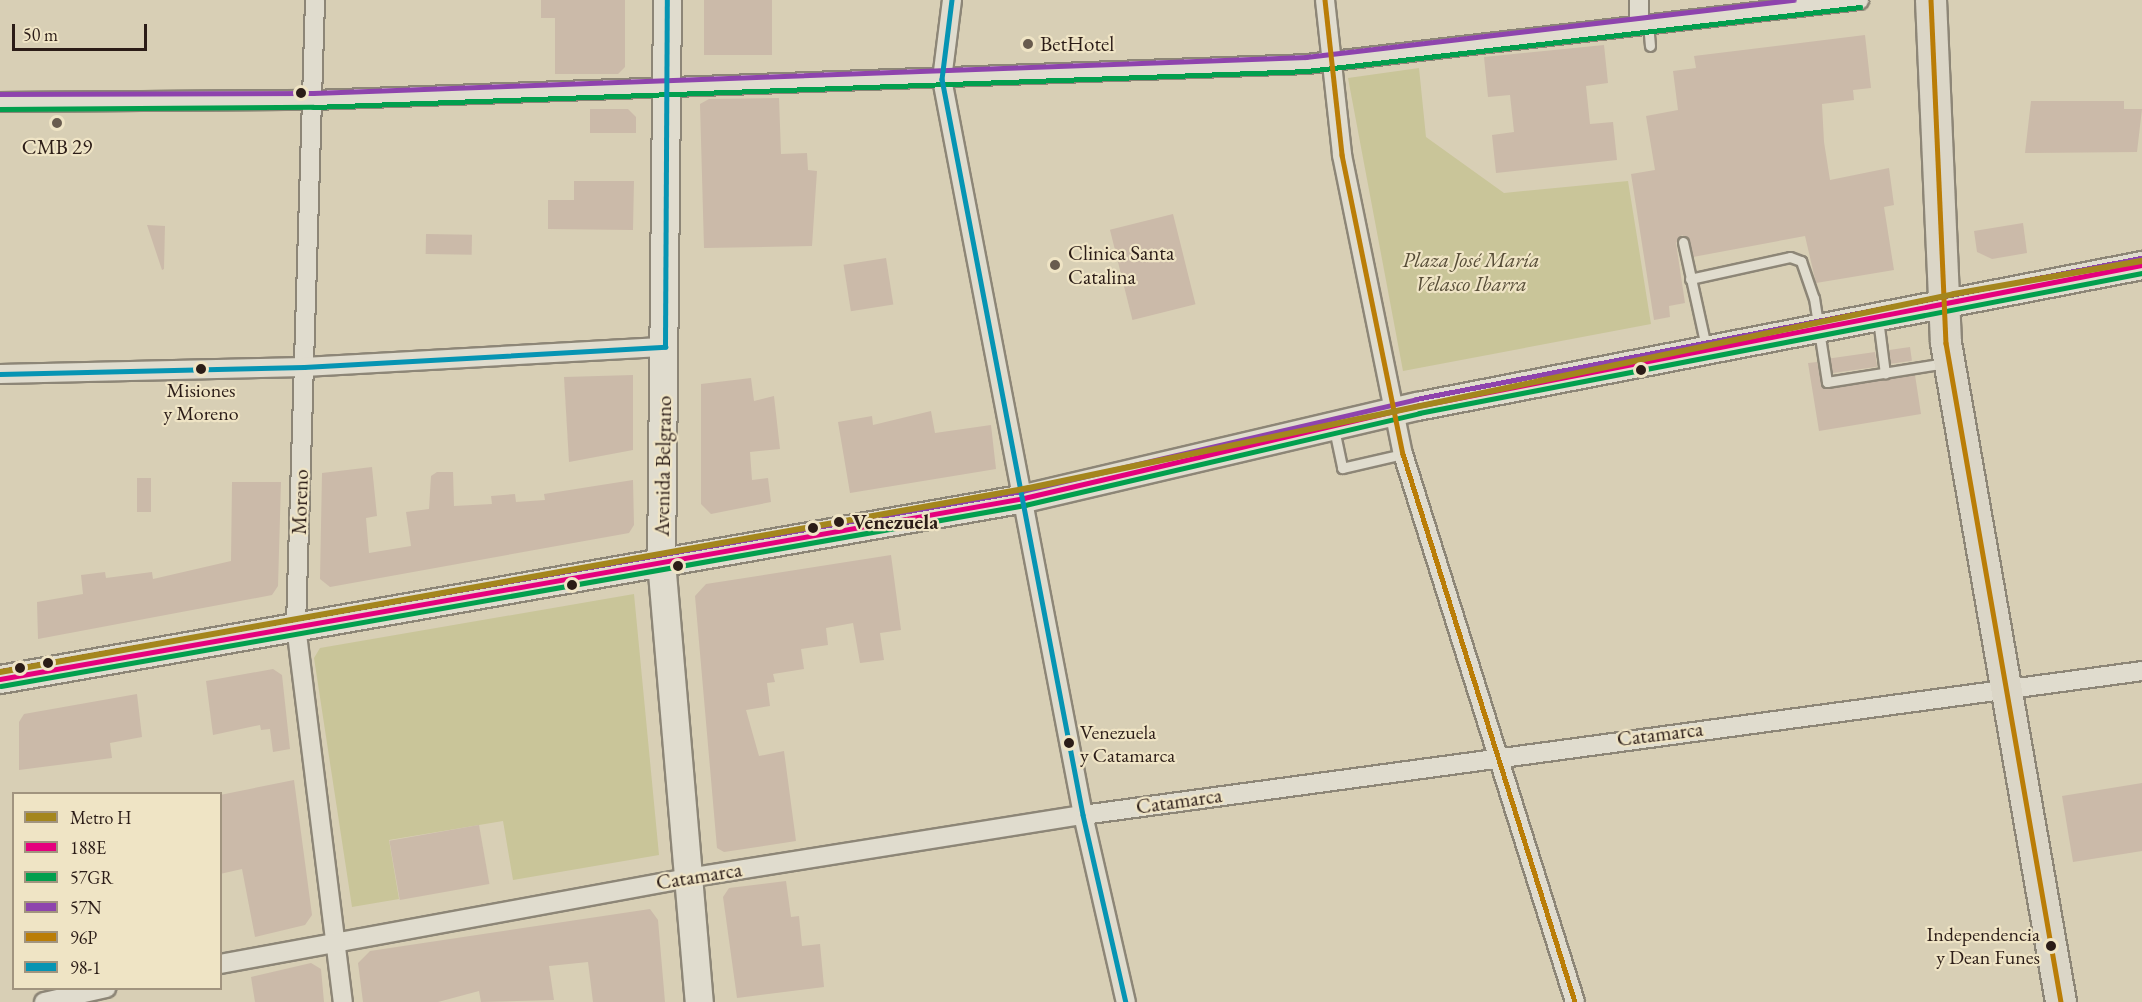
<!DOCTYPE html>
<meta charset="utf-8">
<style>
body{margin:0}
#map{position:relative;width:2142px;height:1002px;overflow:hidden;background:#d8cfb5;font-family:"EB Garamond",serif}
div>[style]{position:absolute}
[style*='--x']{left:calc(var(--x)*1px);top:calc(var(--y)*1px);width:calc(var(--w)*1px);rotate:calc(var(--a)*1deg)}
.green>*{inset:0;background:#c9c599}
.building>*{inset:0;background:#cbbaa9;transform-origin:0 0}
.roads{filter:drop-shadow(2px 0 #8d8677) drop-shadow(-2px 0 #8d8677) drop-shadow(0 2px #8d8677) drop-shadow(0 -2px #8d8677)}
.service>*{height:9px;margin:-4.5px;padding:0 4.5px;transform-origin:4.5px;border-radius:4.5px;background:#e0dcce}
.minor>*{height:18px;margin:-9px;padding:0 9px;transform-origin:9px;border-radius:9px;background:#e0dcce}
.secondary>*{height:27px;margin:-13.5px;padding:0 13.5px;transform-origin:13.5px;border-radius:13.5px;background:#e0dcce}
.primary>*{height:30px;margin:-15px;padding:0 15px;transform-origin:15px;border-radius:15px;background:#dbd6c7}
.bus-1>*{height:4.5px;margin:-2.25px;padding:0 2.25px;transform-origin:2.25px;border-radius:2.25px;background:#e5007d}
.bus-2>*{height:4.5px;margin:-2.25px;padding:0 2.25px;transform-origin:2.25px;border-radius:2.25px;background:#029f4e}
.bus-3>*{height:4.5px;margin:-2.25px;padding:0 2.25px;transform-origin:2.25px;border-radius:2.25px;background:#8e44ad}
.bus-4>*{height:4.5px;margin:-2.25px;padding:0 2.25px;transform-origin:2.25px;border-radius:2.25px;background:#ba7d07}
.bus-5>*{height:4.5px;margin:-2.25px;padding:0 2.25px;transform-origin:2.25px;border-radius:2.25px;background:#0694b3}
.metro-1>*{height:6px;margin:-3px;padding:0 3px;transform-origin:3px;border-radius:3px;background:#a4861d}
.dots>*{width:16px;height:16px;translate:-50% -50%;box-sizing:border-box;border:3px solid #efe4c5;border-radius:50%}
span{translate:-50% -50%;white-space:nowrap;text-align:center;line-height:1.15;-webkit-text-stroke:4.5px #efe4c5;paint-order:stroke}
.bus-label{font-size:20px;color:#2b1c17}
.left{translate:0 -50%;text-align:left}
.right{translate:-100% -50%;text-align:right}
.poi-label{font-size:21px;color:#2b1c17}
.park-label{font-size:21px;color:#564c37;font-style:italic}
.street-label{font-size:21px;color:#2b1c17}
.stop-label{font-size:21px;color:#2b1c17;font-weight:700}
.legend{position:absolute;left:12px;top:792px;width:210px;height:198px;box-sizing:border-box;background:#efe4c5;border:2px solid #a1947f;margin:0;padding:8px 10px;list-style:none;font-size:18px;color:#2b1c17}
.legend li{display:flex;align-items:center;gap:12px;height:30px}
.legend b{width:30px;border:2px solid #a1947f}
.scale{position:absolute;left:12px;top:24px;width:135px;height:27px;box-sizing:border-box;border:3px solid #2b1c17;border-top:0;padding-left:8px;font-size:18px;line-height:21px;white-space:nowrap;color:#2b1c17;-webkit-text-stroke:4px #efe4c5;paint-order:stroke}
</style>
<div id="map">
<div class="green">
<div style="clip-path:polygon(1419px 68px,1426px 137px,1504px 193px,1628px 181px,1651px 324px,1403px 371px,1348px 78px)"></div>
<div style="clip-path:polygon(634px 594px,659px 855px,513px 880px,503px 821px,389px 840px,399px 899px,352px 907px,314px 658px,320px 648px)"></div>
</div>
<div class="building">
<div style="clip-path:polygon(541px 0,625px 0,625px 67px,618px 74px,555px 74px,555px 18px,541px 18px)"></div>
<div style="left:704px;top:0;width:68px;height:55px"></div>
<div style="clip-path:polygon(1865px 35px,1871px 88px,1853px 90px,1854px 100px,1822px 104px,1824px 142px,1830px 180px,1889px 168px,1894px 205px,1884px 207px,1894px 270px,1816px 283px,1805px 236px,1693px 257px,1689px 240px,1682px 235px,1676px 243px,1685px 303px,1669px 306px,1670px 317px,1654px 320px,1631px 174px,1655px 170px,1646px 116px,1678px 110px,1673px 71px,1696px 68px,1694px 56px)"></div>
<div style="clip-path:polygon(1604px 45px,1608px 83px,1586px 86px,1590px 124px,1613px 122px,1617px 160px,1496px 173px,1492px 135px,1514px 132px,1510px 95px,1488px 97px,1484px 57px)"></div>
<div style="clip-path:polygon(779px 98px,781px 154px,807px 153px,808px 170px,817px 171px,812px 246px,704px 248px,700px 104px,709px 99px)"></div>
<div style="clip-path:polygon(2031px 101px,2124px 101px,2124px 109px,2142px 109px,2137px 152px,2025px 153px)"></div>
<div style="clip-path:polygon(590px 109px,628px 109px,636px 117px,636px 133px,590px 133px)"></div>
<div style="clip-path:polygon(574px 181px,634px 181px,633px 230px,548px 229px,548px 200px,574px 200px)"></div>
<div style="left:1173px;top:214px;width:93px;height:65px;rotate:76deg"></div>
<div style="clip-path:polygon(2023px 223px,2027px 253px,1992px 259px,1977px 252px,1974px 231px)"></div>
<div style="clip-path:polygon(147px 225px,165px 226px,164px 269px,162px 270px)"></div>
<div style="left:426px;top:234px;width:46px;height:20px;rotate:1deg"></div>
<div style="left:886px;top:258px;width:47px;height:43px;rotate:81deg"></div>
<div style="left:1910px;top:347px;width:14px;height:21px;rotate:82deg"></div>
<div style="left:1875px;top:352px;width:15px;height:46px;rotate:82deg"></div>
<div style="clip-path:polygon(1817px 362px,1825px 388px,1915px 375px,1921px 414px,1819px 431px,1808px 363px)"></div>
<div style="clip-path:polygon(633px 375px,633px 450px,569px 462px,564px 377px)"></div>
<div style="clip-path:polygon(751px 378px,754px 401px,774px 396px,780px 449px,750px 452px,752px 480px,768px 478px,771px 502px,711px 514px,701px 504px,701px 384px)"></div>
<div style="clip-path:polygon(931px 411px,935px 433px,991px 425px,996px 469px,850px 493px,838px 422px,872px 416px,873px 425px)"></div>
<div style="clip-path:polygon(372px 467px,377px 516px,366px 518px,369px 553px,411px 546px,406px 512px,429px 509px,431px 476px,437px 472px,453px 472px,454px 506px,492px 504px,491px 496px,515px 494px,516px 502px,545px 500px,544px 494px,633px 480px,634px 525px,629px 533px,330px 587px,320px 579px,322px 473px)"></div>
<div style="left:137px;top:478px;width:14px;height:34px"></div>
<div style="clip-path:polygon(232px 482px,281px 482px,278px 586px,272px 595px,38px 639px,37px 602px,83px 594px,81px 575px,105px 572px,106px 578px,152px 572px,153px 579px,231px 561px)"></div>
<div style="clip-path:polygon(891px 555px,901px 630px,880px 633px,884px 660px,860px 663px,853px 623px,826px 628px,828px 645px,801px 649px,804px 669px,773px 674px,775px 682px,767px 683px,770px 706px,746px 710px,759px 756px,784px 751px,796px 841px,724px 852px,717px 848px,695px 596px,706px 584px)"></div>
<div style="clip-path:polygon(273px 669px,282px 675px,290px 749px,273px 752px,270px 729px,261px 730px,260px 725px,213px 735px,206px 681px)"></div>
<div style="clip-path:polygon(137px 694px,142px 737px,110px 743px,112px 758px,19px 770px,19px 722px,24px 714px)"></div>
<div style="clip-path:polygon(294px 780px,312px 915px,305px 925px,255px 937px,242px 869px,220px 874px,220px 795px)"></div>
<div style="clip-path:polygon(2142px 783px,2142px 851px,2073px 862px,2062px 796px)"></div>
<div style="left:479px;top:825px;width:60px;height:91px;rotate:80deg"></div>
<div style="clip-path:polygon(786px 881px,791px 917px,799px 916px,802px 946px,820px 944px,824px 987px,737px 998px,723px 897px,729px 888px)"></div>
<div style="clip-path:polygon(650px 909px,658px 920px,665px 1002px,593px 1002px,588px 962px,549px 966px,554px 1000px,481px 1002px,479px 991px,438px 1002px,363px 1002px,358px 963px,370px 951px)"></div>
<div style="clip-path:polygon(311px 963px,321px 969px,324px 1002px,255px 1002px,251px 977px)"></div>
</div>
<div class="roads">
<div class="service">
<div style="--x:1648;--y:23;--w:23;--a:85"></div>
<div style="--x:1683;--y:242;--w:107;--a:77.6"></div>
<div style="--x:1690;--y:279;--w:102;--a:-12.4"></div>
<div style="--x:1790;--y:257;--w:12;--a:20"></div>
<div style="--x:1801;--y:261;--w:39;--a:71"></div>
<div style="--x:1814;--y:298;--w:85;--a:81.2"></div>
<div style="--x:1827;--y:382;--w:120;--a:-9.1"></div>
<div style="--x:1878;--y:319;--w:55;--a:82.7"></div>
<div style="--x:1334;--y:429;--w:40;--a:78"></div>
<div style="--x:1342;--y:468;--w:63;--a:-12.9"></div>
</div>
<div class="minor">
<div style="--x:315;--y:0;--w:626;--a:91.74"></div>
<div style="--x:296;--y:626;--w:379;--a:82.9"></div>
<div style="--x:952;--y:0;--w:80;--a:97.2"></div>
<div style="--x:942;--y:79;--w:749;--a:79.15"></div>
<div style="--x:1083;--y:815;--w:192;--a:77.1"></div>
<div style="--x:1325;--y:0;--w:156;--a:83.7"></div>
<div style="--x:1342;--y:155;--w:305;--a:78.5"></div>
<div style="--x:1403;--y:454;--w:574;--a:72.57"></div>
<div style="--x:1639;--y:0;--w:24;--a:90"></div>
<div style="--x:0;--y:102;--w:313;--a:-0.4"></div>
<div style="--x:313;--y:100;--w:995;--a:-2.07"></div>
<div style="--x:1307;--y:64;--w:556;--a:-6.61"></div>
<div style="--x:0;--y:374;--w:304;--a:-1.3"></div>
<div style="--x:304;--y:367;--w:362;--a:-3.2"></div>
<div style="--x:220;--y:964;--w:476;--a:-10.4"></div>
<div style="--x:688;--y:878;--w:400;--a:-9.1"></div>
<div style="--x:1083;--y:815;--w:1069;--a:-7.74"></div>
<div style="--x:44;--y:1002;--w:64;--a:-12.7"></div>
</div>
<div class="secondary">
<div style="--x:667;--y:0;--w:561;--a:90.61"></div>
<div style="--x:661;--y:561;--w:443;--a:85.1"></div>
<div style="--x:0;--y:679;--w:1040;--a:-10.02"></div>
<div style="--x:1024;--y:498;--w:404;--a:-13.2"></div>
<div style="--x:1417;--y:406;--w:739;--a:-11.01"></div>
</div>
<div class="primary">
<div style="--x:1931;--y:0;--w:343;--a:87.5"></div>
<div style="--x:1946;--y:343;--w:669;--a:80.1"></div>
</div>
</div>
<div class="bus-1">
<div style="--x:0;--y:679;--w:1040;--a:-10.02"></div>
<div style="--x:1024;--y:498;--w:404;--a:-13.2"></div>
<div style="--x:1417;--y:406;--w:739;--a:-11.01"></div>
</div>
<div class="bus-2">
<div style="--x:0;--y:109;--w:313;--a:-0.4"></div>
<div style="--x:313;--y:107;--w:995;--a:-2.07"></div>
<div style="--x:1307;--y:71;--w:557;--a:-6.6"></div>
<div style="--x:1;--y:686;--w:1040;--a:-10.02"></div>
<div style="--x:1025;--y:505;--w:405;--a:-13.1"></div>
<div style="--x:1419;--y:413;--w:736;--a:-10.96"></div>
</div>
<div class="bus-3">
<div style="--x:0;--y:94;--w:313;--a:-0.2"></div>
<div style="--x:313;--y:93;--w:994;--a:-2.08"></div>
<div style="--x:1306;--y:57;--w:491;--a:-6.7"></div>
<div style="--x:0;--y:671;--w:1038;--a:-9.99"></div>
<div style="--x:1022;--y:491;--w:405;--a:-13.1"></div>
<div style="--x:1416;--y:399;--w:739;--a:-11.01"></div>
</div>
<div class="bus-4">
<div style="--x:1325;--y:0;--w:156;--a:83.7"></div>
<div style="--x:1342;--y:155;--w:305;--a:78.5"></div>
<div style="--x:1403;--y:454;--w:574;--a:72.57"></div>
<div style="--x:1931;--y:0;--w:343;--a:87.5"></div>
<div style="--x:1946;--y:343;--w:669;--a:80.1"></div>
</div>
<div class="bus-5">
<div style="--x:952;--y:0;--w:80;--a:97.2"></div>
<div style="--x:942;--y:79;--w:749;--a:79.15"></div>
<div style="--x:1083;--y:815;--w:192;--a:77.1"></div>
<div style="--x:0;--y:374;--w:304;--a:-1.3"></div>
<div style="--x:304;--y:367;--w:362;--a:-3.2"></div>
<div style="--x:665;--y:347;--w:347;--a:-89.7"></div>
</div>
<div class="metro-1">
<div style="--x:0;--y:672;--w:1045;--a:-10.14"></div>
<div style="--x:1029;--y:488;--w:945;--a:-11.84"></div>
<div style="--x:1954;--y:294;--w:191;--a:-10"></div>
</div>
<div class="dots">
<div style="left:1028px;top:44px;background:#685b4e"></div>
<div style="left:301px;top:93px;background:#2b1c17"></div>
<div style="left:57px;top:123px;background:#685b4e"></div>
<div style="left:1055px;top:265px;background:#685b4e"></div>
<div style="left:201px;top:369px;background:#2b1c17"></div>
<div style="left:1641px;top:370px;background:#2b1c17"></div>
<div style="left:839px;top:522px;background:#2b1c17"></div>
<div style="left:813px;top:528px;background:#2b1c17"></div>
<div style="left:678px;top:566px;background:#2b1c17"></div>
<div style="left:572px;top:585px;background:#2b1c17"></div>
<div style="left:48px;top:663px;background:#2b1c17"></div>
<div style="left:20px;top:668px;background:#2b1c17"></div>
<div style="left:1069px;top:743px;background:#2b1c17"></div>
<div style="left:2051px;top:946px;background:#2b1c17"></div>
</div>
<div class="bus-label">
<span style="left:201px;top:402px">Misiones<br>y Moreno</span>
<span class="left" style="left:1080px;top:744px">Venezuela<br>y Catamarca</span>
<span class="right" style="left:2040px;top:946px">Independencia<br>y Dean Funes</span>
</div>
<div class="poi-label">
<span class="left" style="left:1040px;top:44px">BetHotel</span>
<span style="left:57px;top:147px">CMB 29</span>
<span class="left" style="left:1068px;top:265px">Clinica Santa<br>Catalina</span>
</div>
<div class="park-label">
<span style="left:1471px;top:272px">Plaza José María<br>Velasco Ibarra</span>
</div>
<div class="street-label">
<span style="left:663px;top:466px;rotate:-89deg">Avenida Belgrano</span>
<span style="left:300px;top:502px;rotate:-88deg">Moreno</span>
<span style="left:1660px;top:734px;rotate:-7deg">Catamarca</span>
<span style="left:1179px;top:801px;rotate:-8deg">Catamarca</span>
<span style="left:699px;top:876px;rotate:-9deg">Catamarca</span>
</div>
<div class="stop-label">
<span class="left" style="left:852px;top:522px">Venezuela</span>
</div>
<ul class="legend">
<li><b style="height:8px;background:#a4861d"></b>Metro H</li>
<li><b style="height:8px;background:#e5007d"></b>188E</li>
<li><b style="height:8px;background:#029f4e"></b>57GR</li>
<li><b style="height:8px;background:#8e44ad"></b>57N</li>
<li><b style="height:8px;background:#ba7d07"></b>96P</li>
<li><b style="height:8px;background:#0694b3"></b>98-1</li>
</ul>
<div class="scale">50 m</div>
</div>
